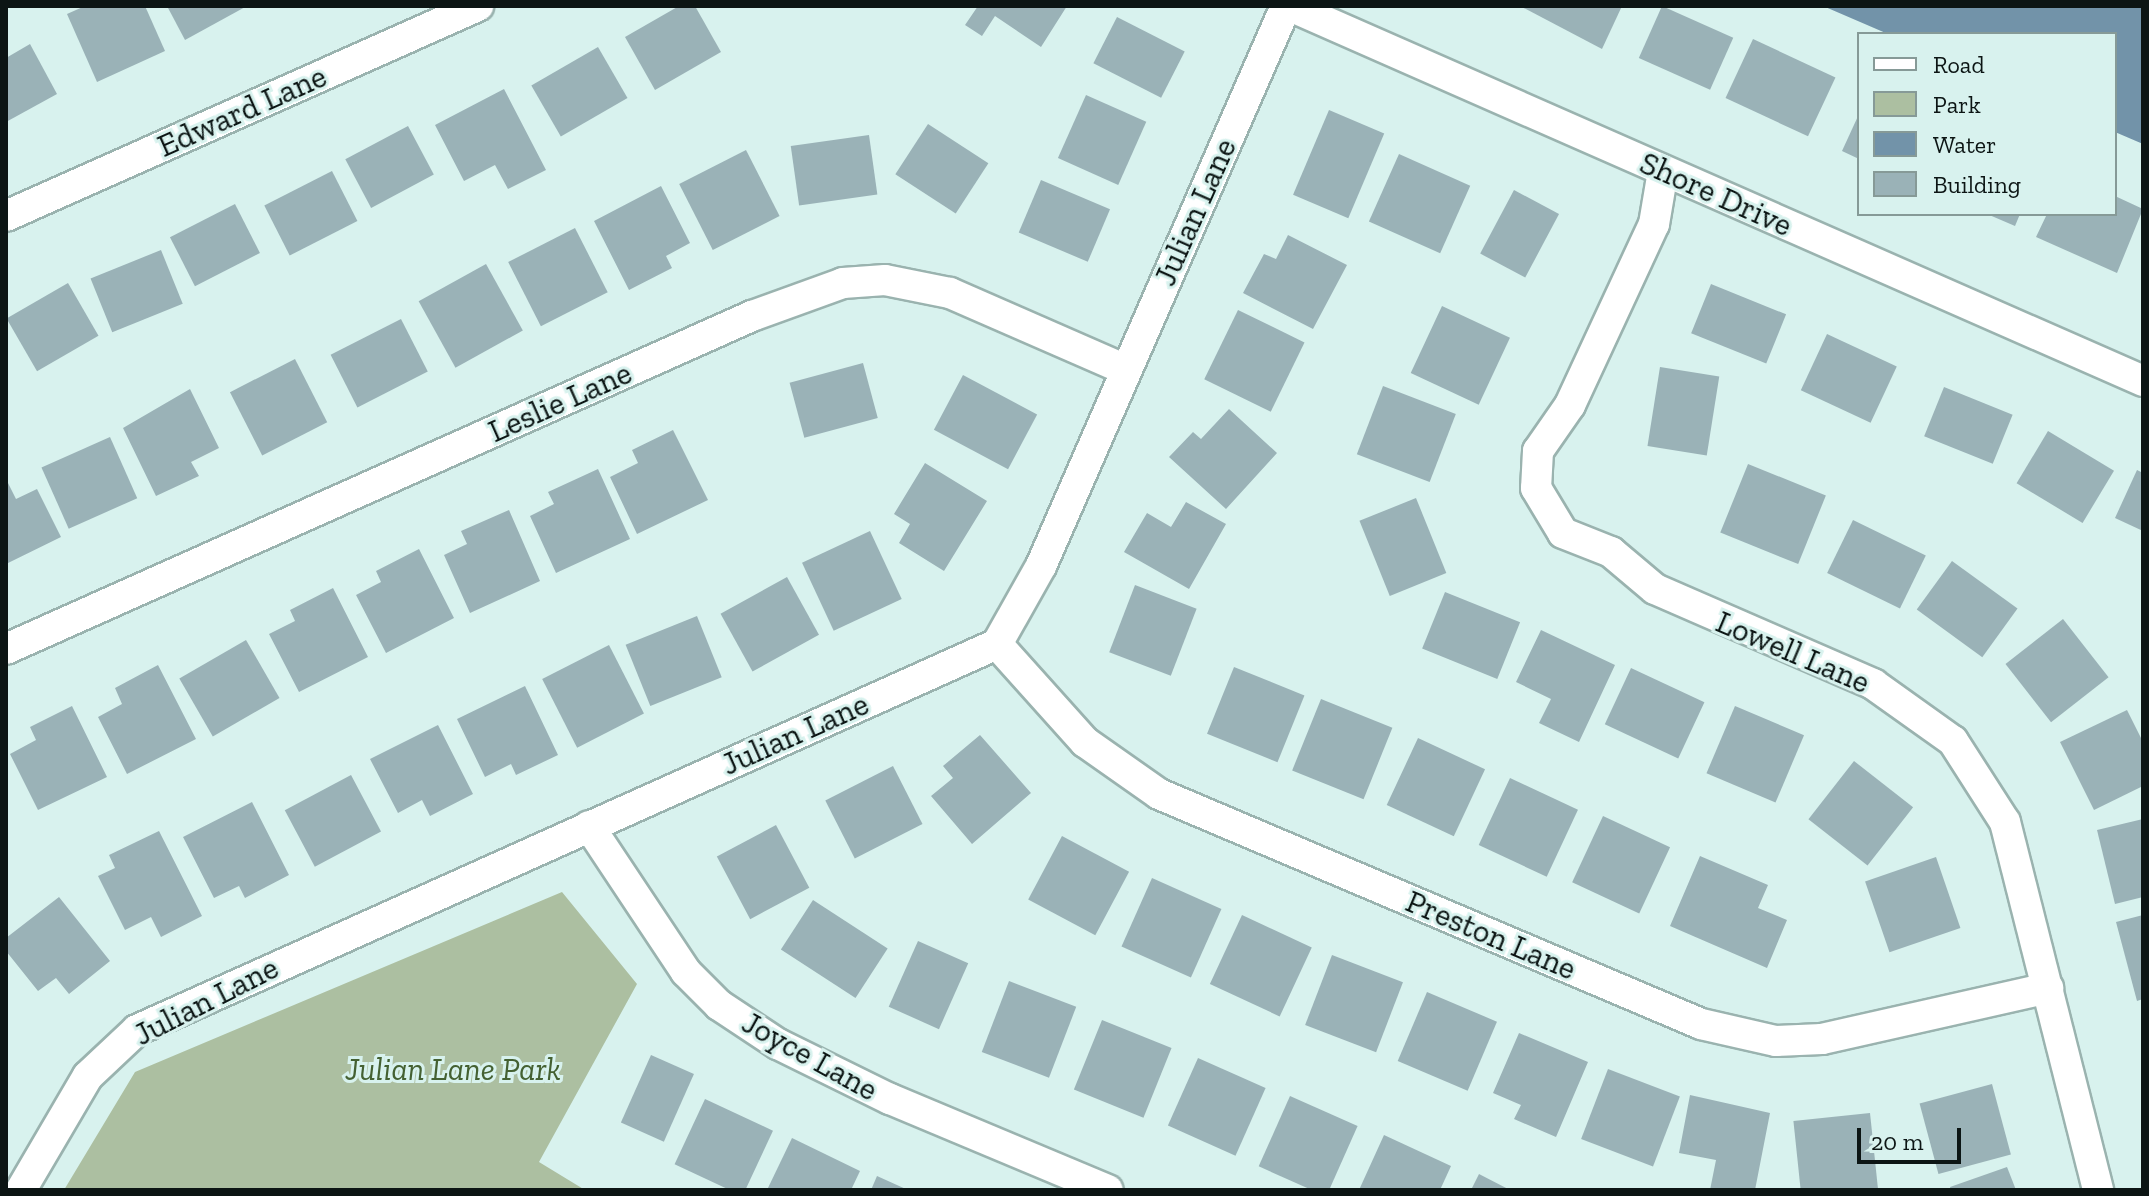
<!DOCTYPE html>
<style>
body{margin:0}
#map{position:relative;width:2149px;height:1196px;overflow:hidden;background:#d8f2ee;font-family:"Zilla Slab",serif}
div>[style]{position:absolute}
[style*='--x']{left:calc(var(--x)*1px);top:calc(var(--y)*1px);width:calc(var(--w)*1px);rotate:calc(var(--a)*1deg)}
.green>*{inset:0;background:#acbfa1}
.water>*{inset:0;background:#7293a9}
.building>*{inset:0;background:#9ab2b7;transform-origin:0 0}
.roads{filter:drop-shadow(2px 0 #9ab3af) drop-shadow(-2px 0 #9ab3af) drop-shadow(0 2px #9ab3af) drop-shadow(0 -2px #9ab3af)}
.minor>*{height:30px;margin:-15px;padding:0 15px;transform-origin:15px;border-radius:15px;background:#fff}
span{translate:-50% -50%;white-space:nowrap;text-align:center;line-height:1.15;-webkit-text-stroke:6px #d8f2ee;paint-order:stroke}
.street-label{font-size:32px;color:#0c1514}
.park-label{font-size:32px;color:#446132;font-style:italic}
.frame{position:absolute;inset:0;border:8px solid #0c1514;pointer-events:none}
.legend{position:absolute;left:1857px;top:32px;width:260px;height:184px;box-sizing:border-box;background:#d8f2ee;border:2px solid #869a97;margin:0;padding:10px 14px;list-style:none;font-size:24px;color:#0c1514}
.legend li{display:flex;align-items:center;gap:16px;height:40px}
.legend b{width:40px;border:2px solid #869a97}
.scale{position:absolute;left:1857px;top:1128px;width:104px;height:36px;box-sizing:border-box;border:4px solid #0c1514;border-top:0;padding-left:10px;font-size:24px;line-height:28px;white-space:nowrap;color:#0c1514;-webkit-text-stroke:6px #d8f2ee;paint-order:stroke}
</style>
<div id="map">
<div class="green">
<div style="clip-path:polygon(562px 892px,637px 984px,539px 1162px,585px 1190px,64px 1190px,135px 1072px)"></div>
</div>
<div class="water">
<div style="clip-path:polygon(1823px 6px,2143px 6px,2143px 144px,2115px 132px,2115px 34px,1888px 34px)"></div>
</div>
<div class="building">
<div style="clip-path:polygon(85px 6px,145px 6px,165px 51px,97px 82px,67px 14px)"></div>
<div style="clip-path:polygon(167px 6px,247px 6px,185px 40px)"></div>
<div style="clip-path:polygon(679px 6px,695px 6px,721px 52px,655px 90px,625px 37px)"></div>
<div style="clip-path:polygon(978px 6px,1067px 6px,1041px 47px,995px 16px,982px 36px,965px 25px)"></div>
<div style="clip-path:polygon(1520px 6px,1622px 6px,1602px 49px)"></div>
<div style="left:1662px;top:6px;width:78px;height:57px;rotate:24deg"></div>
<div style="left:1117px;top:17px;width:76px;height:52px;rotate:27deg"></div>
<div style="left:1753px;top:39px;width:91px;height:65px;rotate:25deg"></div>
<div style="clip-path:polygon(30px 44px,57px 94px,6px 122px,6px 58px)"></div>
<div style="left:598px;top:47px;width:59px;height:77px;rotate:60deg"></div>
<div style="clip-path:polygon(504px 89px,546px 170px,508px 189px,495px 165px,464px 181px,435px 125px)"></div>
<div style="left:1086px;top:95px;width:66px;height:69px;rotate:24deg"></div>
<div style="left:1329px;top:110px;width:60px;height:92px;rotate:23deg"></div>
<div style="clip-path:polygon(1859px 114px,1859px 159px,1842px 151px)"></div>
<div style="left:928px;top:124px;width:72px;height:60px;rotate:33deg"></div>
<div style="left:408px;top:126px;width:55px;height:71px;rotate:62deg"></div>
<div style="left:869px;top:135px;width:60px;height:79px;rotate:82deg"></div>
<div style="left:746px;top:150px;width:74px;height:75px;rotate:63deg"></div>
<div style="left:1399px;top:154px;width:78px;height:74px;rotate:24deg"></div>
<div style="left:332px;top:171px;width:56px;height:76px;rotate:63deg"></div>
<div style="left:1041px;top:180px;width:75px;height:57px;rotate:23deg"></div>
<div style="clip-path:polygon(661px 186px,690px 243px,666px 256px,672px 268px,629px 290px,594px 221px)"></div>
<div style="left:1514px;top:190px;width:51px;height:72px;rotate:28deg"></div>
<div style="clip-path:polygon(2115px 196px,2143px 209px,2117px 273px,2036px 237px,2047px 214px,2115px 214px)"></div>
<div style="left:235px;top:204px;width:55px;height:73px;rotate:63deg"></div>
<div style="clip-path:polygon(1987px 214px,2020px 214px,2015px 226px)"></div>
<div style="left:575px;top:228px;width:72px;height:75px;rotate:63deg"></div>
<div style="clip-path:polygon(1288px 235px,1347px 265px,1313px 329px,1243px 293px,1264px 254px,1276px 259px)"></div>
<div style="left:161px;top:250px;width:58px;height:76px;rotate:68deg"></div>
<div style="left:486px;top:264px;width:76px;height:77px;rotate:61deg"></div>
<div style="left:68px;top:283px;width:61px;height:71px;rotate:60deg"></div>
<div style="left:1711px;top:284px;width:81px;height:53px;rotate:22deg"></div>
<div style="left:1442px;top:306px;width:75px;height:74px;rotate:25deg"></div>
<div style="left:1238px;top:310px;width:74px;height:77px;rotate:26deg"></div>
<div style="left:401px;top:319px;width:59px;height:79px;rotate:63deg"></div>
<div style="left:1827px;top:334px;width:77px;height:62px;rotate:25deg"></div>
<div style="left:295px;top:359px;width:71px;height:73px;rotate:63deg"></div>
<div style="left:863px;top:363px;width:57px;height:76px;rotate:75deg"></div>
<div style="left:1660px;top:367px;width:60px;height:80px;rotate:9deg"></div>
<div style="left:963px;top:375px;width:84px;height:62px;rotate:28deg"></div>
<div style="left:1383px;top:386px;width:78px;height:73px;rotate:21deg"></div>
<div style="left:1944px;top:387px;width:74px;height:53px;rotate:22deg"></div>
<div style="clip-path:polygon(190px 389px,219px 448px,191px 462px,199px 476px,156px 496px,123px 428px)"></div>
<div style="clip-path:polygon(1229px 409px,1277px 453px,1226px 509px,1169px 457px,1193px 432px,1201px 439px)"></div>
<div style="clip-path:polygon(673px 430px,708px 500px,637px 534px,610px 477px,638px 463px,632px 450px)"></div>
<div style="left:2048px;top:431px;width:77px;height:61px;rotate:31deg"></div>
<div style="left:110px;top:437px;width:67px;height:75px;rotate:66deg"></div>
<div style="clip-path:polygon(925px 463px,987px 501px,944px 571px,899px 543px,910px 524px,894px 514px)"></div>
<div style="left:1748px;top:464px;width:84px;height:74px;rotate:22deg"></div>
<div style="clip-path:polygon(598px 469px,630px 539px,556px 573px,530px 516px,554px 504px,548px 492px)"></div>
<div style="clip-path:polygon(2137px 470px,2143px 473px,2143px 531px,2115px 518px)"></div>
<div style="clip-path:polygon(6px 479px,16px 499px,37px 489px,61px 537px,6px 564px)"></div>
<div style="left:1416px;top:498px;width:81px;height:61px;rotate:68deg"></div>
<div style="clip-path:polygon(1186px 502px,1226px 524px,1189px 589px,1124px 552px,1147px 513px,1171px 527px)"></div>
<div style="clip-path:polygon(509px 510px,540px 581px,470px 613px,444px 555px,467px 544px,461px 531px)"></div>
<div style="left:1853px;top:520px;width:81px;height:59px;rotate:26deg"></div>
<div style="left:870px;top:531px;width:75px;height:75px;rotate:65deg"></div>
<div style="clip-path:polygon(419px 549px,454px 618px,386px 653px,356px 595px,381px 582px,376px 571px)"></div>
<div style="left:1952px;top:561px;width:81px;height:60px;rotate:36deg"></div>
<div style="left:787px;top:577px;width:66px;height:76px;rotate:61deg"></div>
<div style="left:1135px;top:585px;width:66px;height:72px;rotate:21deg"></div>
<div style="clip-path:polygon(333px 588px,368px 657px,299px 692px,269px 634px,295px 621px,290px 610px)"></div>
<div style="left:1445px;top:592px;width:81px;height:61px;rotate:22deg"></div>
<div style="left:697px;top:616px;width:66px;height:77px;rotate:68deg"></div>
<div style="left:2063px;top:619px;width:74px;height:73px;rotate:52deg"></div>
<div style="clip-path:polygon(1541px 630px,1615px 665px,1579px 742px,1539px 723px,1551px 699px,1516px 682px)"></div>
<div style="left:246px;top:640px;width:67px;height:77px;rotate:60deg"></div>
<div style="left:609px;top:645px;width:77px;height:75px;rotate:63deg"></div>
<div style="clip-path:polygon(158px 665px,196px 739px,127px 774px,98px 717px,122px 704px,115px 688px)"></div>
<div style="left:1234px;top:667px;width:76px;height:72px;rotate:22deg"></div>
<div style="left:1631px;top:668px;width:81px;height:62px;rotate:25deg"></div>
<div style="clip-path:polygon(525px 686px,558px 755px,516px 775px,511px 764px,485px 777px,457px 719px)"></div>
<div style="left:1321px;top:699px;width:77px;height:77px;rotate:22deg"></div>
<div style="clip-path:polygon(72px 706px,107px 777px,38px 810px,10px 754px,36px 740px,30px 727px)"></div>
<div style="left:1735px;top:706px;width:75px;height:73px;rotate:23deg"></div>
<div style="clip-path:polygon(2127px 710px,2143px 742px,2143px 786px,2094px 810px,2060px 742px)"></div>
<div style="clip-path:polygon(438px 725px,473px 794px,430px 816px,422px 800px,398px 813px,370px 759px)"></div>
<div style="clip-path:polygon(980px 735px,1031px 793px,972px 844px,931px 796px,953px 778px,943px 766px)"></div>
<div style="left:1418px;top:738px;width:74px;height:74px;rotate:25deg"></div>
<div style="left:1854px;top:761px;width:75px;height:74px;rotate:38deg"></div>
<div style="left:893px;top:766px;width:65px;height:76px;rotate:63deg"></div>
<div style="left:351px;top:775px;width:64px;height:75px;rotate:62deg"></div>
<div style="left:1510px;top:778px;width:75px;height:74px;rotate:25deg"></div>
<div style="clip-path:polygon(252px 802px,289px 875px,245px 898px,239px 886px,214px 898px,183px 837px)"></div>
<div style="left:1603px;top:816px;width:74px;height:73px;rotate:25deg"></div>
<div style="clip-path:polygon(2143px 819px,2143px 897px,2115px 904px,2097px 830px)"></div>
<div style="left:776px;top:825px;width:71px;height:67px;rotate:62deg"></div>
<div style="clip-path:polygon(159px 831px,202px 916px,161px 937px,151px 917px,125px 930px,98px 876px,115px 868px,109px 855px)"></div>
<div style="left:1062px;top:836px;width:76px;height:72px;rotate:28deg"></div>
<div style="clip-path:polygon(1700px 856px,1768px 885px,1758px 908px,1787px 920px,1767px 968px,1670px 926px)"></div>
<div style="left:1936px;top:857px;width:75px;height:75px;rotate:71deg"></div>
<div style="left:1152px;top:878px;width:76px;height:75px;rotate:24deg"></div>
<div style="clip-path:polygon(59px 897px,110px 961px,69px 994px,56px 978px,38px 991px,6px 951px,6px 938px)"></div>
<div style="left:813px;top:900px;width:89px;height:59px;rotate:33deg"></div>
<div style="left:1242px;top:915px;width:77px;height:76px;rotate:25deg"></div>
<div style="clip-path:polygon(2143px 915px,2143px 999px,2137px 1001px,2116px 922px)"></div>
<div style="left:918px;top:941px;width:55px;height:72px;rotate:24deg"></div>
<div style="left:1332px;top:955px;width:76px;height:75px;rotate:21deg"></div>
<div style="left:1009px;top:981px;width:72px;height:76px;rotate:21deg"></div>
<div style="left:1427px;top:992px;width:76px;height:75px;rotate:23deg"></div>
<div style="left:1102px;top:1020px;width:75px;height:75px;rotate:22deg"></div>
<div style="clip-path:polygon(1519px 1033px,1588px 1062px,1556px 1137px,1514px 1119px,1521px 1105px,1493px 1093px)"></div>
<div style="left:651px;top:1055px;width:47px;height:74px;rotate:24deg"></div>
<div style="left:1198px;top:1058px;width:74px;height:74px;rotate:24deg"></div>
<div style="left:1608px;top:1069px;width:77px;height:75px;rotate:21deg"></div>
<div style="left:1992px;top:1084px;width:73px;height:75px;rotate:75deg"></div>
<div style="clip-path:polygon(1690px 1095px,1770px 1113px,1755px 1190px,1710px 1190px,1716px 1160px,1679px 1153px)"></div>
<div style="left:1290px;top:1096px;width:74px;height:77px;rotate:24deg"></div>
<div style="left:705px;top:1099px;width:75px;height:72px;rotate:25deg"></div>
<div style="left:1870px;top:1113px;width:77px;height:77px;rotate:84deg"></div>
<div style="clip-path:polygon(1384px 1135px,1451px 1166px,1440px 1190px,1359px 1190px)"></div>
<div style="clip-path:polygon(792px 1138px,860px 1171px,851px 1190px,767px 1190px)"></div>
<div style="clip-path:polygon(2007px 1167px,2016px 1190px,1951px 1190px,1950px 1187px)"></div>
<div style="clip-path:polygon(1479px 1174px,1510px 1190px,1471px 1190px)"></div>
<div style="clip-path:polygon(877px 1176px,908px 1190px,871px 1190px)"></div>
</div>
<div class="roads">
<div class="minor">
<div style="--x:1290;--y:6;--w:932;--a:23.73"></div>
<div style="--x:1663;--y:171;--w:54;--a:99.6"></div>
<div style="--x:1654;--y:224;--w:200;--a:114.9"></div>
<div style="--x:1570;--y:405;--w:56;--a:124.8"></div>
<div style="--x:1538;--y:451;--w:37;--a:93"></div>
<div style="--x:1536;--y:488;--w:52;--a:59"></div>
<div style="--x:1563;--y:533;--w:52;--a:21.6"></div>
<div style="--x:1611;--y:552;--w:57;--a:40.1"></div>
<div style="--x:1655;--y:589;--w:238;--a:23.5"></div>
<div style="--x:1873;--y:684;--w:98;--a:35.5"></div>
<div style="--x:1953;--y:741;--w:96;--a:57.3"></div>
<div style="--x:2005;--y:822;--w:380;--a:75.8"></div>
<div style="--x:6;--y:216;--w:517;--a:-23.99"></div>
<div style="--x:997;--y:644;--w:132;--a:48.1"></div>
<div style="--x:1085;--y:742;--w:90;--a:35.1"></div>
<div style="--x:1159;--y:794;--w:589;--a:22.99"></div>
<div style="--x:1701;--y:1024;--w:77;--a:12.8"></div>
<div style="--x:1776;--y:1041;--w:46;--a:-2.5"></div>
<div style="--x:1822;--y:1039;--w:232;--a:-12.7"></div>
<div style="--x:6;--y:649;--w:817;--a:-24.06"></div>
<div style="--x:752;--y:316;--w:97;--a:-19.9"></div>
<div style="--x:843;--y:283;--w:42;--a:-4.1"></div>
<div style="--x:885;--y:280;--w:66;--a:11.3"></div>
<div style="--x:950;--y:293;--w:192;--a:23.6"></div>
<div style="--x:589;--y:826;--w:175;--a:56.4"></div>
<div style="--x:686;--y:972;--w:47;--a:45"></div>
<div style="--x:719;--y:1005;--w:71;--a:33.5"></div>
<div style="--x:778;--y:1044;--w:125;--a:26.2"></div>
<div style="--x:890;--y:1099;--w:236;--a:22.7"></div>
<div style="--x:21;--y:1190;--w:132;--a:-59.6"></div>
<div style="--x:88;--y:1076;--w:67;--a:-43.2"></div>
<div style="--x:137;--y:1030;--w:943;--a:-24.17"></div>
<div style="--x:997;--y:644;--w:90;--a:-60.6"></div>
<div style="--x:1041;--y:566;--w:611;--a:-66.37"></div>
</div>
</div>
<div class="street-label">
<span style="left:242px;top:111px;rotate:-24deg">Edward Lane</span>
<span style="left:1716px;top:194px;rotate:24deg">Shore Drive</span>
<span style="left:1195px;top:212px;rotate:-66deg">Julian Lane</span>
<span style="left:560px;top:402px;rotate:-24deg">Leslie Lane</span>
<span style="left:1793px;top:652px;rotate:23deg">Lowell Lane</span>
<span style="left:795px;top:734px;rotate:-24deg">Julian Lane</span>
<span style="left:1491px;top:935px;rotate:23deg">Preston Lane</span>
<span style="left:206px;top:1001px;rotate:-27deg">Julian Lane</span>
<span style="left:810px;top:1056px;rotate:29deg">Joyce Lane</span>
</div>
<div class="park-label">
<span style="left:453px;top:1069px">Julian Lane Park</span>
</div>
<div class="frame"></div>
<ul class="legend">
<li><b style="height:10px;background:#fff"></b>Road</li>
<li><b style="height:22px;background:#acbfa1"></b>Park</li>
<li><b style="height:22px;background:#7293a9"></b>Water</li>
<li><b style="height:22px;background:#9ab2b7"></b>Building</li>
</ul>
<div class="scale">20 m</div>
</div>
